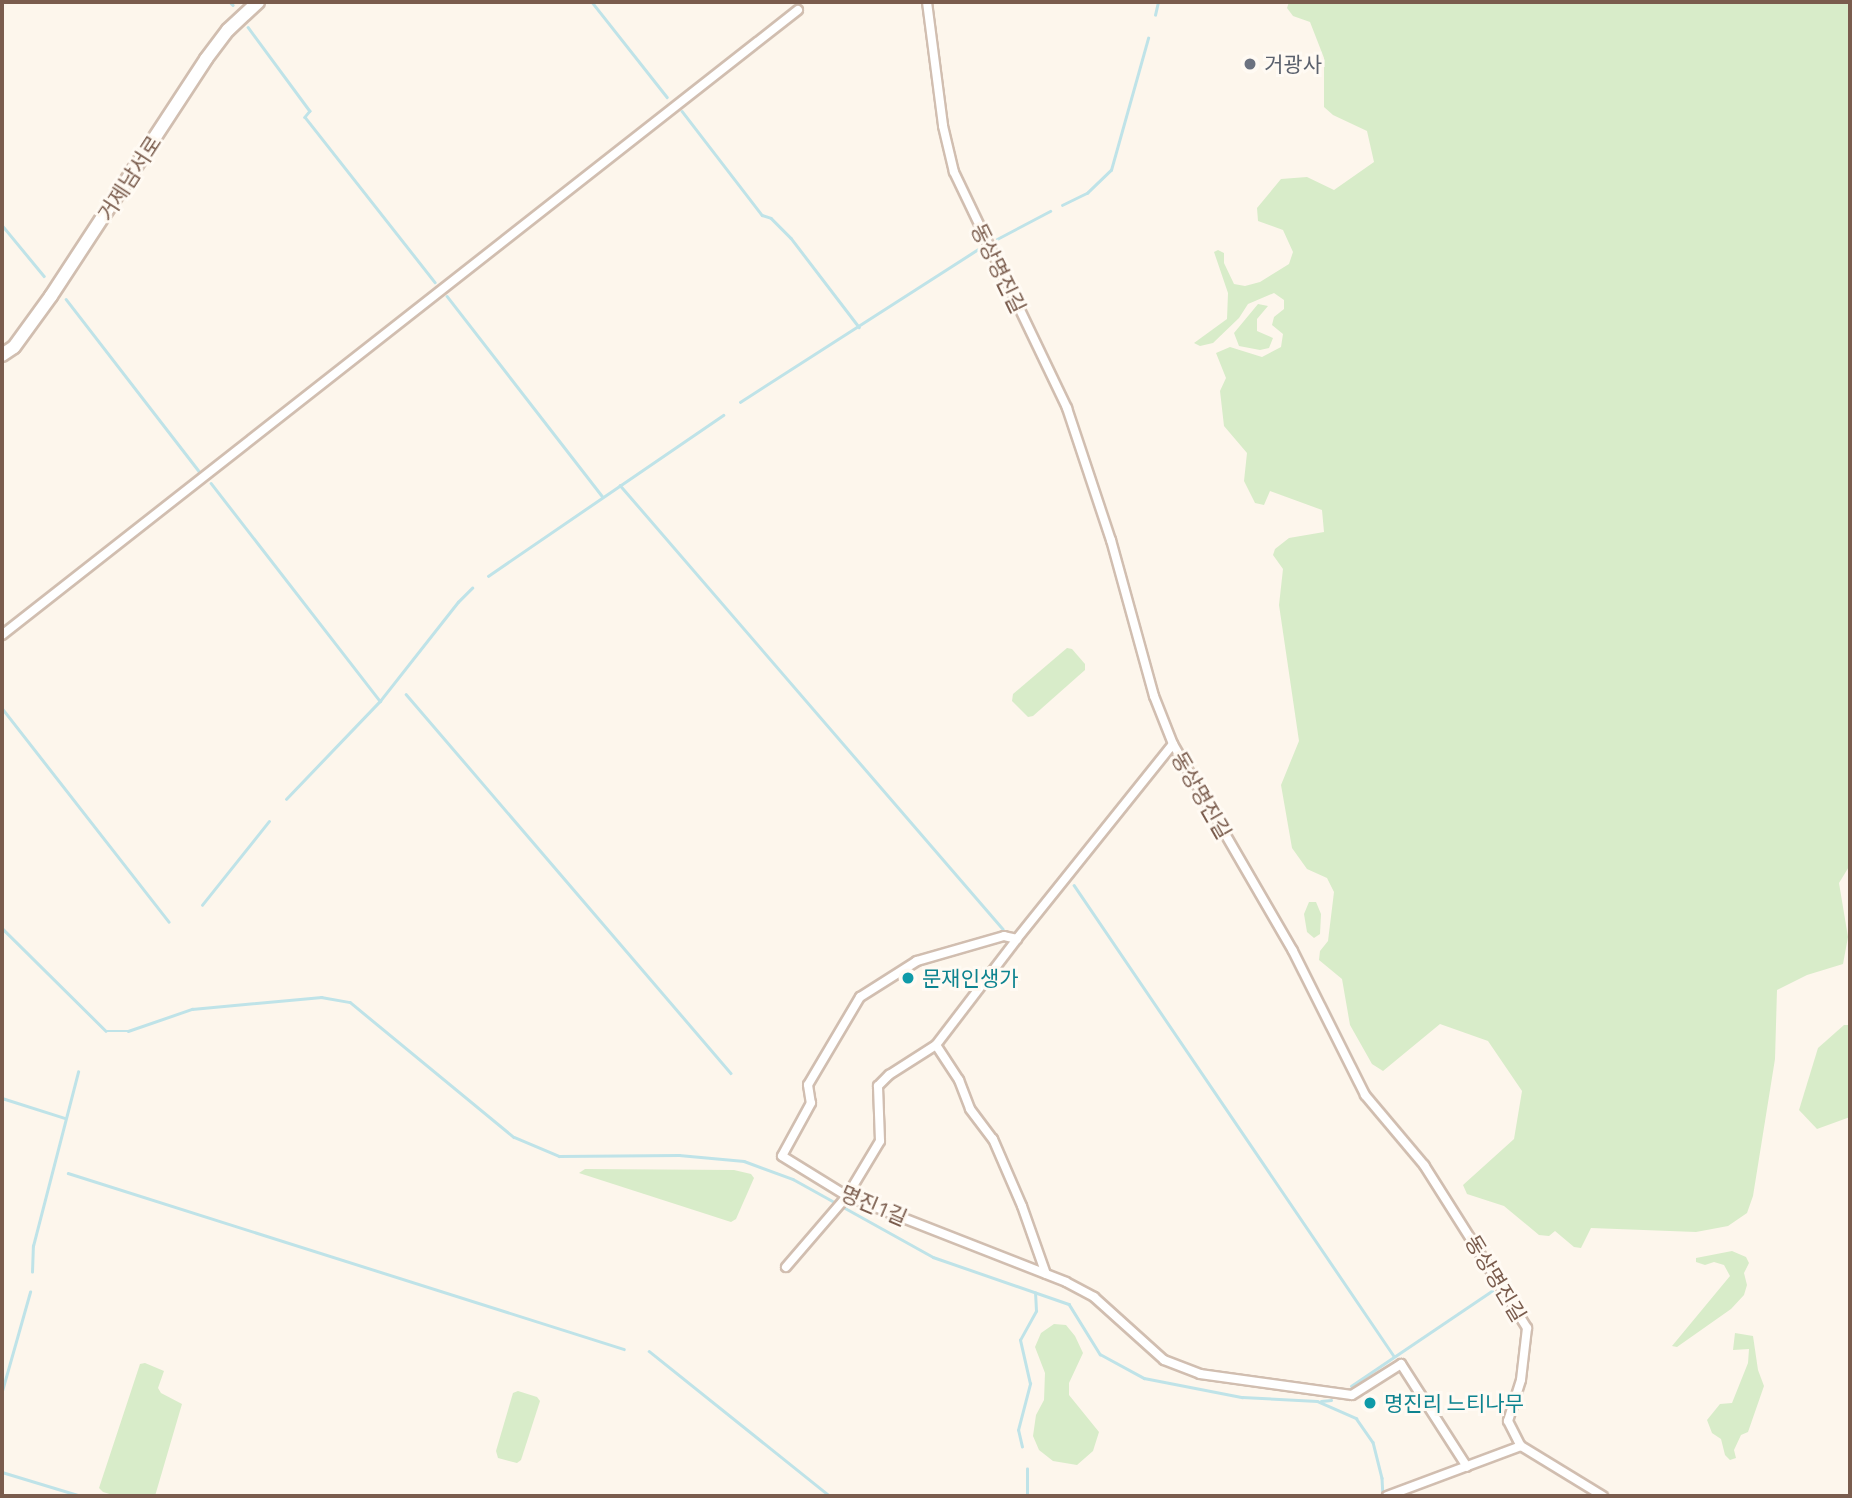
<!DOCTYPE html>
<meta charset="utf-8">
<style>
body{margin:0}
#map{position:relative;width:1852px;height:1498px;overflow:hidden;background:#fdf6ec;font-family:"Titillium Web","Noto Sans KR",sans-serif}
div>[style]{position:absolute}
[style*='--x']{left:calc(var(--x)*1px);top:calc(var(--y)*1px);width:calc(var(--w)*1px);rotate:calc(var(--a)*1deg)}
.green>*{inset:0;background:#d8ecc9}
.stream>*{height:2.5px;margin:-1.25px;padding:0 1.25px;transform-origin:1.25px;border-radius:1.25px;background:#bfe3e8}
.roads{filter:drop-shadow(2px 0 #d1beb0) drop-shadow(-2px 0 #d1beb0) drop-shadow(0 2px #d1beb0) drop-shadow(0 -2px #d1beb0)}
.street>*{height:8px;margin:-4px;padding:0 4px;transform-origin:4px;border-radius:4px;background:#fff}
.secondary>*{height:12px;margin:-6px;padding:0 6px;transform-origin:6px;border-radius:6px;background:#fff}
.dots>*{width:19px;height:19px;translate:-50% -50%;box-sizing:border-box;border:4px solid #fffaf3;border-radius:50%}
span{translate:-50% -50%;white-space:nowrap;text-align:center;line-height:1.15;-webkit-text-stroke:6px #fffaf3;paint-order:stroke}
.worship-label{font-size:21px;color:#5b616d}
.left{translate:0 -50%;text-align:left}
.street-label{font-size:21px;color:#7a5c4d}
.culture-label{font-size:21px;color:#0d838f}
.frame{position:absolute;inset:0;border:4px solid #7a5c4d;pointer-events:none}
</style>
<div id="map">
<div class="green">
<div style="clip-path:polygon(1289px 2px,1850px 2px,1850px 865px,1839px 883px,1848px 937px,1843px 964px,1807px 975px,1777px 990px,1775px 1059px,1753px 1196px,1747px 1213px,1728px 1226px,1696px 1232px,1591px 1228px,1581px 1248px,1574px 1247px,1555px 1231px,1549px 1236px,1539px 1235px,1504px 1206px,1467px 1194px,1463px 1185px,1514px 1139px,1522px 1091px,1488px 1041px,1440px 1024px,1383px 1071px,1372px 1064px,1350px 1025px,1342px 979px,1319px 960px,1320px 951px,1328px 941px,1334px 892px,1327px 878px,1307px 869px,1292px 848px,1281px 785px,1299px 741px,1279px 605px,1283px 569px,1273px 555px,1275px 549px,1289px 538px,1324px 532px,1322px 510px,1270px 491px,1264px 505px,1255px 503px,1244px 481px,1247px 453px,1224px 426px,1220px 391px,1226px 378px,1216px 353px,1230px 347px,1262px 357px,1281px 347px,1283px 334px,1272px 325px,1274px 317px,1284px 309px,1284px 300px,1274px 293px,1248px 304px,1239px 318px,1213px 343px,1200px 346px,1194px 343px,1227px 319px,1228px 293px,1214px 252px,1218px 250px,1224px 253px,1224px 263px,1234px 284px,1245px 286px,1260px 282px,1289px 264px,1293px 252px,1283px 230px,1258px 221px,1257px 208px,1281px 179px,1307px 177px,1334px 190px,1374px 162px,1367px 131px,1333px 115px,1324px 107px,1324px 58px,1310px 22px,1293px 16px,1287px 8px)"></div>
<div style="clip-path:polygon(1258px 304px,1268px 306px,1257px 319px,1257px 331px,1273px 338px,1269px 348px,1260px 350px,1239px 346px,1234px 333px)"></div>
<div style="clip-path:polygon(1067px 648px,1072px 649px,1085px 664px,1085px 670px,1033px 716px,1028px 717px,1012px 701px,1013px 694px)"></div>
<div style="clip-path:polygon(1309px 902px,1316px 902px,1321px 914px,1320px 934px,1314px 938px,1307px 932px,1304px 914px)"></div>
<div style="clip-path:polygon(1844px 1025px,1850px 1025px,1850px 1117px,1817px 1129px,1799px 1110px,1818px 1048px)"></div>
<div style="clip-path:polygon(585px 1169px,734px 1170px,751px 1174px,754px 1178px,736px 1219px,731px 1222px,579px 1173px)"></div>
<div style="clip-path:polygon(1732px 1251px,1746px 1257px,1749px 1263px,1744px 1273px,1747px 1285px,1744px 1295px,1731px 1309px,1677px 1347px,1672px 1346px,1730px 1276px,1724px 1265px,1714px 1262px,1705px 1265px,1696px 1262px,1696px 1258px)"></div>
<div style="clip-path:polygon(1054px 1324px,1066px 1325px,1075px 1336px,1083px 1353px,1069px 1383px,1069px 1395px,1099px 1432px,1093px 1451px,1077px 1465px,1053px 1461px,1039px 1450px,1033px 1436px,1036px 1415px,1044px 1400px,1045px 1373px,1035px 1347px,1041px 1333px)"></div>
<div style="clip-path:polygon(1735px 1333px,1753px 1336px,1758px 1370px,1764px 1386px,1748px 1432px,1741px 1435px,1734px 1450px,1736px 1458px,1730px 1460px,1725px 1455px,1721px 1439px,1712px 1433px,1707px 1420px,1720px 1404px,1732px 1403px,1748px 1363px,1749px 1349px,1733px 1350px)"></div>
<div style="clip-path:polygon(145px 1363px,164px 1371px,158px 1388px,161px 1393px,182px 1404px,155px 1496px,116px 1496px,103px 1492px,99px 1488px,140px 1364px)"></div>
<div style="clip-path:polygon(518px 1391px,537px 1397px,540px 1401px,521px 1460px,517px 1463px,498px 1458px,496px 1451px,513px 1393px)"></div>
</div>
<div class="stream">
<div style="--x:230;--y:2;--w:4;--a:45"></div>
<div style="--x:592;--y:2;--w:121;--a:51.7"></div>
<div style="--x:1155;--y:15;--w:13;--a:-77"></div>
<div style="--x:248;--y:27;--w:104;--a:53.6"></div>
<div style="--x:310;--y:111;--w:8;--a:130"></div>
<div style="--x:305;--y:117;--w:210;--a:51.8"></div>
<div style="--x:682;--y:111;--w:131;--a:52.4"></div>
<div style="--x:762;--y:215;--w:9;--a:18"></div>
<div style="--x:771;--y:218;--w:28;--a:45"></div>
<div style="--x:791;--y:238;--w:112;--a:52.6"></div>
<div style="--x:1062;--y:205;--w:28;--a:-26"></div>
<div style="--x:1087;--y:193;--w:33;--a:-44"></div>
<div style="--x:1111;--y:170;--w:137;--a:-74.3"></div>
<div style="--x:2;--y:225;--w:66;--a:50.5"></div>
<div style="--x:997;--y:239;--w:60;--a:-27.8"></div>
<div style="--x:447;--y:296;--w:254;--a:52.2"></div>
<div style="--x:66;--y:299;--w:217;--a:52.3"></div>
<div style="--x:740;--y:402;--w:282;--a:-32.7"></div>
<div style="--x:211;--y:483;--w:276;--a:52.2"></div>
<div style="--x:620;--y:485;--w:586;--a:49.22"></div>
<div style="--x:488;--y:576;--w:285;--a:-34.4"></div>
<div style="--x:406;--y:694;--w:499;--a:49.4"></div>
<div style="--x:2;--y:708;--w:271;--a:52"></div>
<div style="--x:286;--y:799;--w:136;--a:-46.2"></div>
<div style="--x:380;--y:701;--w:126;--a:-51.8"></div>
<div style="--x:458;--y:602;--w:20;--a:-45"></div>
<div style="--x:1074;--y:885;--w:569;--a:55.81"></div>
<div style="--x:202;--y:905;--w:107;--a:-51.4"></div>
<div style="--x:2;--y:928;--w:146;--a:44.7"></div>
<div style="--x:106;--y:1031;--w:22;--a:0"></div>
<div style="--x:128;--y:1031;--w:68;--a:-19"></div>
<div style="--x:192;--y:1009;--w:130;--a:-5.3"></div>
<div style="--x:321;--y:997;--w:29;--a:10"></div>
<div style="--x:350;--y:1002;--w:212;--a:39.5"></div>
<div style="--x:514;--y:1137;--w:49;--a:22.9"></div>
<div style="--x:559;--y:1156;--w:120;--a:-0.5"></div>
<div style="--x:679;--y:1155;--w:65;--a:5.3"></div>
<div style="--x:744;--y:1161;--w:52;--a:20.2"></div>
<div style="--x:793;--y:1179;--w:160;--a:29.1"></div>
<div style="--x:933;--y:1257;--w:144;--a:19.1"></div>
<div style="--x:1069;--y:1304;--w:59;--a:58.2"></div>
<div style="--x:1100;--y:1354;--w:50;--a:28.6"></div>
<div style="--x:1144;--y:1378;--w:100;--a:11"></div>
<div style="--x:1242;--y:1397;--w:75;--a:3.1"></div>
<div style="--x:1317;--y:1401;--w:43;--a:23.6"></div>
<div style="--x:1356;--y:1418;--w:29;--a:55"></div>
<div style="--x:1373;--y:1442;--w:37;--a:76"></div>
<div style="--x:1382;--y:1478;--w:18;--a:87"></div>
<div style="--x:2;--y:1098;--w:66;--a:17.6"></div>
<div style="--x:68;--y:1173;--w:583;--a:17.57"></div>
<div style="--x:32;--y:1272;--w:26;--a:-88"></div>
<div style="--x:33;--y:1246;--w:180;--a:-75.5"></div>
<div style="--x:649;--y:1351;--w:232;--a:38.7"></div>
<div style="--x:1351;--y:1386;--w:170;--a:-34"></div>
<div style="--x:2;--y:1391;--w:103;--a:-74.2"></div>
<div style="--x:1321;--y:1401;--w:10;--a:-6"></div>
<div style="--x:1022;--y:1447;--w:17;--a:-103"></div>
<div style="--x:1018;--y:1430;--w:48;--a:-75.4"></div>
<div style="--x:1030;--y:1384;--w:45;--a:-102.8"></div>
<div style="--x:1020;--y:1340;--w:33;--a:-61"></div>
<div style="--x:1036;--y:1311;--w:18;--a:-93"></div>
<div style="--x:2;--y:1472;--w:83;--a:16.9"></div>
<div style="--x:1027;--y:1496;--w:27;--a:-90"></div>
</div>
<div class="roads">
<div class="street">
<div style="--x:927;--y:2;--w:125;--a:82.6"></div>
<div style="--x:943;--y:126;--w:47;--a:76.6"></div>
<div style="--x:954;--y:172;--w:262;--a:64.4"></div>
<div style="--x:1067;--y:408;--w:139;--a:71.6"></div>
<div style="--x:1111;--y:540;--w:162;--a:74.6"></div>
<div style="--x:1154;--y:696;--w:52;--a:68.4"></div>
<div style="--x:1173;--y:744;--w:239;--a:59.9"></div>
<div style="--x:1293;--y:951;--w:161;--a:63.4"></div>
<div style="--x:1365;--y:1095;--w:92;--a:49.9"></div>
<div style="--x:1424;--y:1165;--w:193;--a:57.7"></div>
<div style="--x:1527;--y:1328;--w:52;--a:96.6"></div>
<div style="--x:1521;--y:1380;--w:43;--a:107.6"></div>
<div style="--x:1508;--y:1421;--w:28;--a:63"></div>
<div style="--x:1521;--y:1446;--w:96;--a:31.4"></div>
<div style="--x:2;--y:635;--w:1012;--a:-38.14"></div>
<div style="--x:1173;--y:744;--w:250;--a:128.7"></div>
<div style="--x:1017;--y:939;--w:13;--a:-167"></div>
<div style="--x:1004;--y:936;--w:91;--a:164"></div>
<div style="--x:917;--y:961;--w:67;--a:147.7"></div>
<div style="--x:860;--y:997;--w:102;--a:120.6"></div>
<div style="--x:808;--y:1085;--w:18;--a:81"></div>
<div style="--x:811;--y:1103;--w:60;--a:118.7"></div>
<div style="--x:782;--y:1156;--w:76;--a:31.6"></div>
<div style="--x:847;--y:1196;--w:235;--a:21.4"></div>
<div style="--x:1066;--y:1282;--w:32;--a:28"></div>
<div style="--x:1094;--y:1297;--w:94;--a:42"></div>
<div style="--x:1164;--y:1360;--w:39;--a:21"></div>
<div style="--x:1200;--y:1374;--w:153;--a:7.9"></div>
<div style="--x:1352;--y:1395;--w:58;--a:-32.3"></div>
<div style="--x:1401;--y:1364;--w:122;--a:57.3"></div>
<div style="--x:936;--y:1045;--w:42;--a:56.7"></div>
<div style="--x:959;--y:1080;--w:31;--a:69"></div>
<div style="--x:970;--y:1109;--w:38;--a:53"></div>
<div style="--x:993;--y:1139;--w:73;--a:66.6"></div>
<div style="--x:1022;--y:1206;--w:72;--a:70.6"></div>
<div style="--x:786;--y:1267;--w:94;--a:-49.3"></div>
<div style="--x:847;--y:1196;--w:64;--a:-59"></div>
<div style="--x:880;--y:1141;--w:55;--a:-92.1"></div>
<div style="--x:878;--y:1086;--w:16;--a:-45"></div>
<div style="--x:889;--y:1075;--w:56;--a:-32.6"></div>
<div style="--x:936;--y:1045;--w:133;--a:-52.6"></div>
<div style="--x:1387;--y:1496;--w:143;--a:-20.5"></div>
</div>
<div class="secondary">
<div style="--x:2;--y:355;--w:14;--a:-34"></div>
<div style="--x:14;--y:347;--w:63;--a:-54"></div>
<div style="--x:51;--y:296;--w:283;--a:-56.8"></div>
<div style="--x:206;--y:59;--w:36;--a:-53"></div>
<div style="--x:228;--y:30;--w:41;--a:-43"></div>
</div>
</div>
<div class="dots">
<div style="left:1250px;top:64px;background:#6b7280"></div>
<div style="left:908px;top:978px;background:#0f9aa8"></div>
<div style="left:1370px;top:1403px;background:#0f9aa8"></div>
</div>
<div class="worship-label">
<span class="left" style="left:1264px;top:64px">거광사</span>
</div>
<div class="street-label">
<span style="left:129px;top:178px;rotate:-57deg">거제남서로</span>
<span style="left:999px;top:268px;rotate:64deg">동상명진길</span>
<span style="left:1202px;top:795px;rotate:60deg">동상명진길</span>
<span style="left:874px;top:1205px;rotate:23deg">명진1길</span>
<span style="left:1496px;top:1278px;rotate:59deg">동상명진길</span>
</div>
<div class="culture-label">
<span class="left" style="left:922px;top:978px">문재인생가</span>
<span class="left" style="left:1384px;top:1403px">명진리 느티나무</span>
</div>
<div class="frame"></div>
</div>
